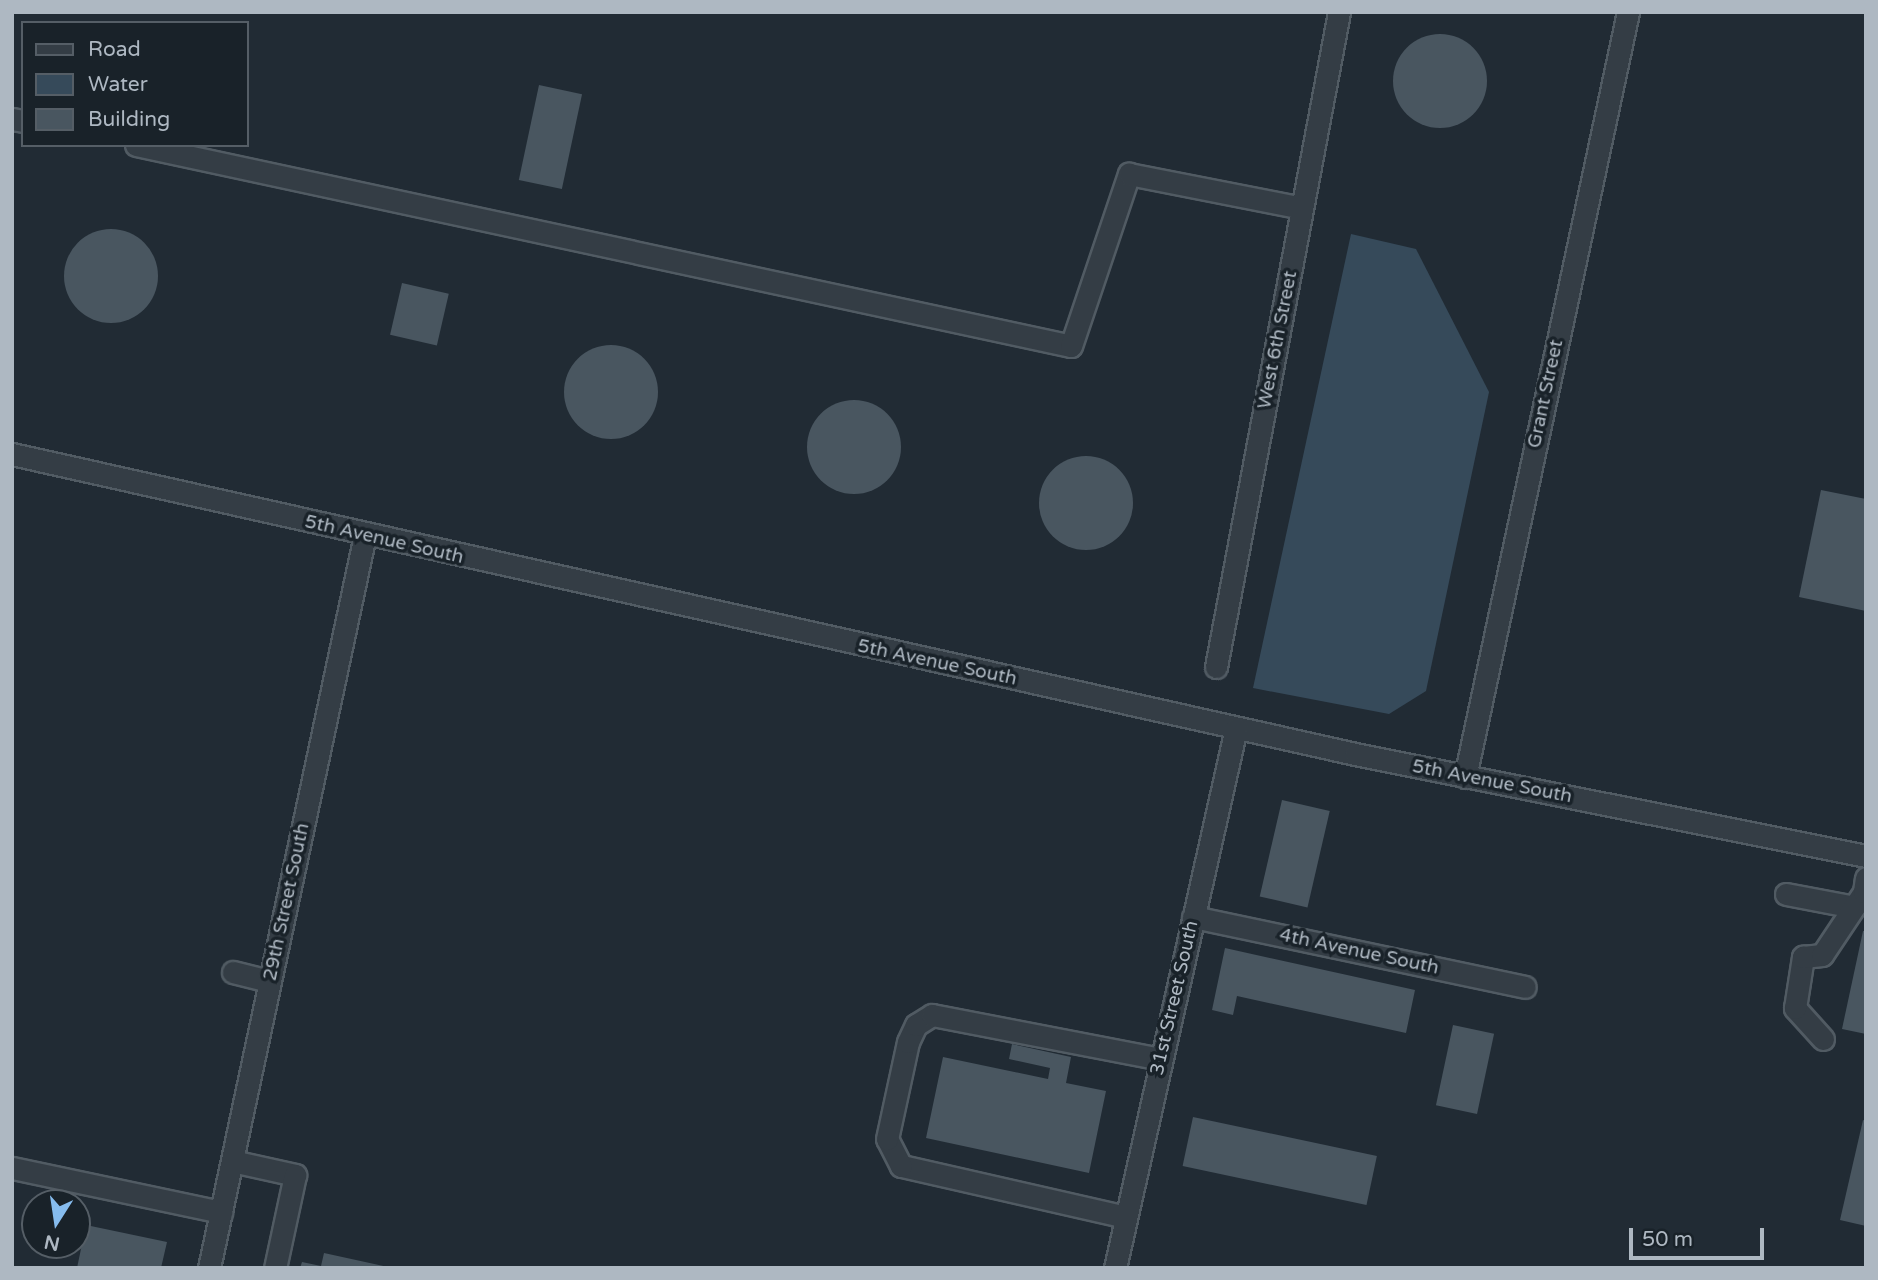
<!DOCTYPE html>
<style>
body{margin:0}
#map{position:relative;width:1878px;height:1280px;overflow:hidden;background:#212b34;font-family:"Varela Round",sans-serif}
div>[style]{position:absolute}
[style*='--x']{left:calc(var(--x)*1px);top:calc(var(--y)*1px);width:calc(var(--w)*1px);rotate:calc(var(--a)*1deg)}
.water>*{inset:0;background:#364a5a}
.building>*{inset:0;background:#495660;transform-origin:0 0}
.round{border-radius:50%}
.roads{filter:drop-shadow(2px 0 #515b63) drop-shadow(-2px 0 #515b63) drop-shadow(0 2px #515b63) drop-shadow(0 -2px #515b63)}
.minor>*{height:21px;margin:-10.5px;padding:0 10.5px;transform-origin:10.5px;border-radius:10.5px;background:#343d45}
span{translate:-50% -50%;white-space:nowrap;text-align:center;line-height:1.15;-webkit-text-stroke:7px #192229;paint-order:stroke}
.street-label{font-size:19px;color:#aeb8c2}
.frame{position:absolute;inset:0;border:14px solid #aeb8c2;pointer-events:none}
.legend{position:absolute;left:21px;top:21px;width:228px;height:126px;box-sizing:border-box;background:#192229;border:2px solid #555e66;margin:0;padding:9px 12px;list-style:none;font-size:21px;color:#aeb8c2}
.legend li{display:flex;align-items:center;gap:14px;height:35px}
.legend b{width:35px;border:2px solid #555e66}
.north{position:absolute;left:21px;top:1189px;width:70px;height:70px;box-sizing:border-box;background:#192229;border:2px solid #555e66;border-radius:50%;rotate:192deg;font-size:19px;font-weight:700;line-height:28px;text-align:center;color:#aeb8c2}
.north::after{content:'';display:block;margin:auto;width:24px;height:32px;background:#86bcee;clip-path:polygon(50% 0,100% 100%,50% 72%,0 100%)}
.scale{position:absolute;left:1629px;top:1228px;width:135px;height:32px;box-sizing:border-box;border:4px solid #aeb8c2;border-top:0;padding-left:9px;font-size:21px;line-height:24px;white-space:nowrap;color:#aeb8c2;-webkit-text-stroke:5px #192229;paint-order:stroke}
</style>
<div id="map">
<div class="water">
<div style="clip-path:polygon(1351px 234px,1416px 249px,1489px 392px,1426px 691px,1389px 714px,1253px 688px)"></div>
</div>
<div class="building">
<div class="round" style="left:1393px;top:34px;width:94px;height:94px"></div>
<div style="left:539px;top:85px;width:44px;height:97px;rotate:12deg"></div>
<div class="round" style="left:64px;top:229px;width:94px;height:94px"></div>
<div style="left:402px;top:283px;width:48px;height:53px;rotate:13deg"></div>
<div class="round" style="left:564px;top:345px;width:94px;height:94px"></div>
<div class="round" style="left:807px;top:400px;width:94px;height:94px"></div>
<div class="round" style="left:1039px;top:456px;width:94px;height:94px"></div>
<div style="clip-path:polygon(1821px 490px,1866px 499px,1866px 611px,1799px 597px)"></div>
<div style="left:1282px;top:800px;width:49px;height:99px;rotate:13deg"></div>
<div style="clip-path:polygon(1863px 931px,1866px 931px,1866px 1034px,1842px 1029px)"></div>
<div style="clip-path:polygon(1225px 948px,1415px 990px,1406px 1033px,1237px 996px,1233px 1015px,1212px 1010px)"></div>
<div style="left:1453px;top:1025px;width:42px;height:82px;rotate:12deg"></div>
<div style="clip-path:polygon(1012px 1044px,1071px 1057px,1066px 1083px,1106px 1091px,1089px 1173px,926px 1138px,943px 1057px,1048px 1079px,1050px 1068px,1009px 1059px)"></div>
<div style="left:1193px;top:1117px;width:188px;height:50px;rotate:12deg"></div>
<div style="clip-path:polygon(1863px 1120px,1866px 1121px,1866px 1226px,1840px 1220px)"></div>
<div style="clip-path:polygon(86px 1225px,167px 1242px,161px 1268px,77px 1268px)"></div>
<div style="clip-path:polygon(324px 1253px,388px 1267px,387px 1268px,300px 1268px,302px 1262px,321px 1266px)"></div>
</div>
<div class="roads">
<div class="minor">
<div style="--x:12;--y:119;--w:11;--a:10"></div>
<div style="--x:136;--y:145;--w:956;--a:12.13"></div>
<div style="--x:1071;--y:346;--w:182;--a:-71.4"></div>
<div style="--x:1129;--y:174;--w:176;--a:11.1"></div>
<div style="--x:12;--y:454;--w:1376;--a:12.59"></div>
<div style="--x:1355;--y:754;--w:521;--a:11.29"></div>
<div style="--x:1216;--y:667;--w:666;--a:-79.36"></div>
<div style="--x:1465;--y:777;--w:782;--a:-77.97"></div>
<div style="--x:1786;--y:894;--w:69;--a:10.8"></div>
<div style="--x:1193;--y:917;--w:339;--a:11.9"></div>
<div style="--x:233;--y:972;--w:38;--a:14"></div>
<div style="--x:1823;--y:1039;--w:42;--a:-132.1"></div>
<div style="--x:1795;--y:1008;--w:52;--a:-81.1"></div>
<div style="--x:1803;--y:957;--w:19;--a:-6"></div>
<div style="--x:1822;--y:955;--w:76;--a:-56.3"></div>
<div style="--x:1864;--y:892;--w:14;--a:-82"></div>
<div style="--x:232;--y:1161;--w:65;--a:12.5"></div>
<div style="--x:295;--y:1175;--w:95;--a:102.1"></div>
<div style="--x:12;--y:1168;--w:214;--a:11.9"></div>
<div style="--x:1126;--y:1217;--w:231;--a:-167.2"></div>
<div style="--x:901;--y:1166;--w:30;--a:-117"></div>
<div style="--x:887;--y:1139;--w:99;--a:-77.8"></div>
<div style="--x:908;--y:1042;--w:19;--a:-65"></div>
<div style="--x:916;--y:1025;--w:19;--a:-32"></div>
<div style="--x:932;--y:1015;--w:233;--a:10.9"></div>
<div style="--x:209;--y:1268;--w:749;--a:-77.99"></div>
<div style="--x:1115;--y:1268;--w:553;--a:-77.37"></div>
</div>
</div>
<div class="street-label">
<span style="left:1278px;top:340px;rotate:-79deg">West 6th Street</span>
<span style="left:1546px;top:394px;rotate:-78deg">Grant Street</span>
<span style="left:384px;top:540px;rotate:13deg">5th Avenue South</span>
<span style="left:937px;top:663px;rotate:12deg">5th Avenue South</span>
<span style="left:1492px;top:782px;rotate:11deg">5th Avenue South</span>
<span style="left:287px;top:902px;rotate:-78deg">29th Street South</span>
<span style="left:1359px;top:952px;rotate:12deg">4th Avenue South</span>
<span style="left:1175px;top:998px;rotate:-77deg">31st Street South</span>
</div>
<div class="frame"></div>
<ul class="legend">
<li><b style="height:9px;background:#343d45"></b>Road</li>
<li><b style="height:19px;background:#364a5a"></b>Water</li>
<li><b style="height:19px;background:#495660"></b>Building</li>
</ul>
<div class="north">N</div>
<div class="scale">50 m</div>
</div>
